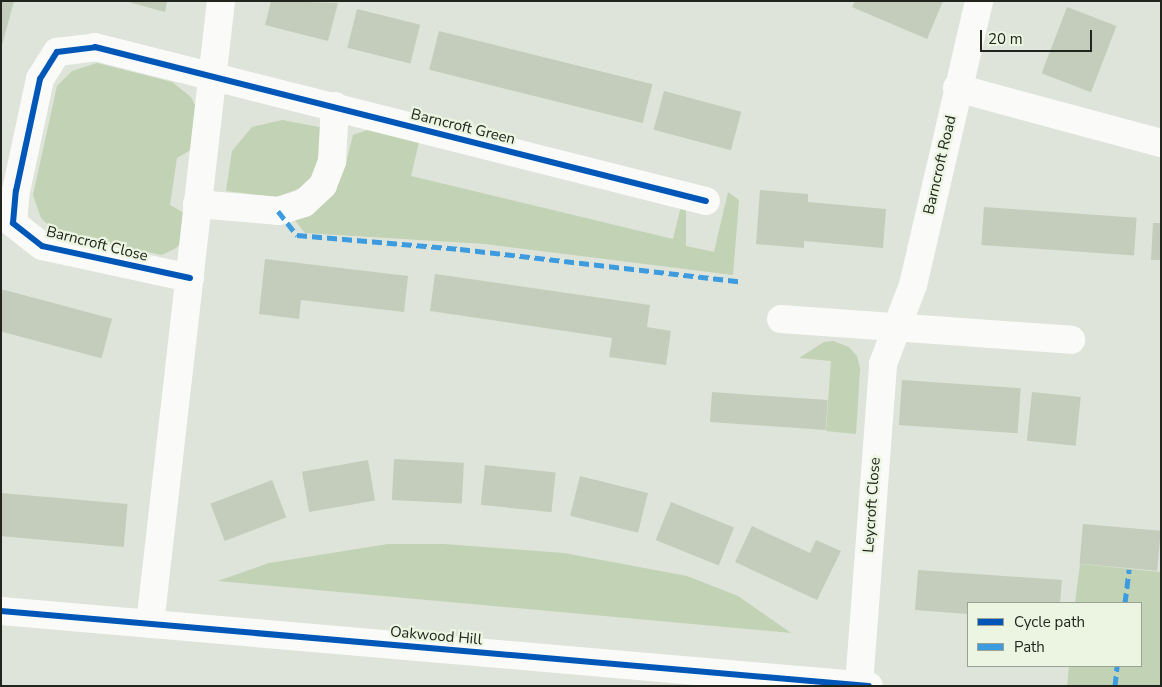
<!DOCTYPE html>
<style>
body{margin:0}
#map{position:relative;width:1162px;height:687px;overflow:hidden;background:#dee4d9;font-family:"Nunito Sans",sans-serif}
div>[style]{position:absolute}
[style*='--x']{left:calc(var(--x)*1px);top:calc(var(--y)*1px);width:calc(var(--w)*1px);rotate:calc(var(--a)*1deg)}
.green>*{inset:0;background:#c2d2b4}
.building>*{inset:0;background:#c4cdbb;transform-origin:0 0}
.minor>*{height:28px;margin:-14px;padding:0 14px;transform-origin:14px;border-radius:14px;background:#fafbf9}
.quiet>*{height:5px;margin-top:-2.5px;transform-origin:0;background:repeating-linear-gradient(90deg,#3c9cdf 0 10px,transparent 0 15px)}
.cycleway>*{height:6px;margin:-3px;padding:0 3px;transform-origin:3px;border-radius:3px;background:#0057b8}
span{translate:-50% -50%;white-space:nowrap;text-align:center;line-height:1.15;-webkit-text-stroke:4.5px #ebf5e1;paint-order:stroke}
.street-label{font-size:15px;color:#21251d}
.frame{position:absolute;inset:0;border:2px solid #21251d;pointer-events:none}
.legend{position:absolute;left:967px;top:602px;width:175px;height:65px;box-sizing:border-box;background:#ebf5e1;border:1px solid #9aa293;margin:0;padding:6px 9px;list-style:none;font-size:15px;color:#21251d}
.legend li{display:flex;align-items:center;gap:10px;height:25px}
.legend b{width:25px;border:1px solid #9aa293}
.scale{position:absolute;left:980px;top:30px;width:112px;height:22px;box-sizing:border-box;border:2px solid #21251d;border-top:0;padding-left:6px;font-size:15px;line-height:18px;white-space:nowrap;color:#21251d;-webkit-text-stroke:4px #ebf5e1;paint-order:stroke}
</style>
<div id="map">
<div class="green">
<div style="clip-path:polygon(97px 63px,172px 82px,191px 97px,196px 107px,192px 149px,177px 158px,170px 205px,184px 213px,184px 239px,176px 248px,162px 255px,56px 233px,41px 218px,33px 195px,57px 86px,72px 71px)"></div>
<div style="clip-path:polygon(282px 120px,324px 128px,320px 166px,307px 185px,278px 197px,226px 191px,232px 151px,252px 127px)"></div>
<div style="clip-path:polygon(370px 129px,419px 142px,411px 176px,673px 239px,681px 206px,686px 209px,686px 246px,714px 252px,728px 192px,739px 200px,733px 275px,485px 244px,305px 233px,293px 218px,313px 211px,334px 194px,345px 167px,353px 135px)"></div>
<div style="clip-path:polygon(833px 341px,849px 347px,857px 356px,860px 369px,856px 434px,826px 431px,831px 361px,799px 358px,824px 342px)"></div>
<div style="clip-path:polygon(388px 544px,444px 544px,564px 553px,687px 576px,738px 596px,791px 633px,218px 581px,269px 563px)"></div>
<div style="clip-path:polygon(1080px 564px,1161px 572px,1161px 686px,1067px 686px,1069px 666px,1141px 666px,1141px 603px,1075px 603px)"></div>
</div>
<div class="building">
<div style="clip-path:polygon(1px 1px,14px 1px,2px 45px,1px 45px)"></div>
<div style="clip-path:polygon(125px 1px,167px 1px,165px 12px)"></div>
<div style="clip-path:polygon(271px 1px,338px 3px,328px 41px,265px 25px)"></div>
<div style="clip-path:polygon(855px 1px,943px 1px,927px 39px,852px 7px)"></div>
<div style="left:1067px;top:7px;width:53px;height:71px;rotate:21deg"></div>
<div style="left:357px;top:9px;width:65px;height:40px;rotate:14deg"></div>
<div style="left:439px;top:31px;width:220px;height:40px;rotate:14deg"></div>
<div style="left:664px;top:91px;width:80px;height:40px;rotate:15deg"></div>
<div style="clip-path:polygon(760px 190px,808px 194px,808px 202px,886px 209px,883px 248px,804px 241px,804px 248px,756px 244px)"></div>
<div style="left:984px;top:207px;width:153px;height:38px;rotate:4deg"></div>
<div style="clip-path:polygon(1153px 223px,1161px 223px,1161px 260px,1151px 260px)"></div>
<div style="clip-path:polygon(265px 259px,408px 276px,404px 312px,301px 300px,299px 319px,259px 314px)"></div>
<div style="clip-path:polygon(435px 274px,650px 305px,647px 327px,671px 331px,666px 365px,609px 357px,612px 338px,430px 311px)"></div>
<div style="left:1px;top:289px;width:115px;height:41px;rotate:15deg"></div>
<div style="left:902px;top:380px;width:119px;height:45px;rotate:4deg"></div>
<div style="left:712px;top:392px;width:116px;height:30px;rotate:4deg"></div>
<div style="left:1032px;top:392px;width:49px;height:49px;rotate:6deg"></div>
<div style="left:394px;top:459px;width:70px;height:41px;rotate:3deg"></div>
<div style="left:368px;top:460px;width:41px;height:67px;rotate:80deg"></div>
<div style="left:485px;top:465px;width:71px;height:40px;rotate:6deg"></div>
<div style="left:580px;top:476px;width:70px;height:41px;rotate:14deg"></div>
<div style="left:272px;top:480px;width:40px;height:66px;rotate:69deg"></div>
<div style="left:1px;top:493px;width:127px;height:43px;rotate:5deg"></div>
<div style="left:671px;top:502px;width:68px;height:41px;rotate:22deg"></div>
<div style="left:1083px;top:524px;width:78px;height:40px;rotate:5deg"></div>
<div style="clip-path:polygon(752px 526px,810px 553px,816px 540px,841px 551px,817px 600px,735px 562px)"></div>
<div style="clip-path:polygon(918px 570px,1062px 580px,1060px 603px,968px 603px,968px 614px,915px 610px)"></div>
</div>
<div class="minor">
<div style="--x:957;--y:88;--w:211;--a:15.1"></div>
<div style="--x:197;--y:204;--w:81;--a:4.9"></div>
<div style="--x:278;--y:211;--w:27;--a:-17"></div>
<div style="--x:304;--y:203;--w:26;--a:-43"></div>
<div style="--x:323;--y:185;--w:26;--a:-69"></div>
<div style="--x:332;--y:161;--w:55;--a:-86.9"></div>
<div style="--x:190;--y:278;--w:151;--a:-167.8"></div>
<div style="--x:42;--y:246;--w:37;--a:-142"></div>
<div style="--x:13;--y:223;--w:32;--a:-85"></div>
<div style="--x:16;--y:191;--w:115;--a:-77.9"></div>
<div style="--x:40;--y:79;--w:32;--a:-58"></div>
<div style="--x:57;--y:52;--w:38;--a:-7"></div>
<div style="--x:95;--y:47;--w:630;--a:14.15"></div>
<div style="--x:781;--y:319;--w:291;--a:4.1"></div>
<div style="--x:1;--y:611;--w:871;--a:4.94"></div>
<div style="--x:150;--y:624;--w:627;--a:-83.5"></div>
<div style="--x:859;--y:685;--w:322;--a:-85.7"></div>
<div style="--x:883;--y:364;--w:85;--a:-69.2"></div>
<div style="--x:913;--y:285;--w:292;--a:-76.9"></div>
</div>
<div class="quiet">
<div style="--x:278;--y:211;--w:31;--a:52"></div>
<div style="--x:297;--y:235;--w:164;--a:4.9"></div>
<div style="--x:460;--y:249;--w:280;--a:6.6"></div>
<div style="--x:1125;--y:603;--w:34;--a:-83"></div>
<div style="--x:1115;--y:686;--w:20;--a:-84"></div>
</div>
<div class="cycleway">
<div style="--x:190;--y:278;--w:151;--a:-167.8"></div>
<div style="--x:42;--y:246;--w:37;--a:-142"></div>
<div style="--x:13;--y:223;--w:32;--a:-85"></div>
<div style="--x:16;--y:191;--w:115;--a:-77.9"></div>
<div style="--x:40;--y:79;--w:32;--a:-58"></div>
<div style="--x:57;--y:52;--w:38;--a:-7"></div>
<div style="--x:95;--y:47;--w:630;--a:14.15"></div>
<div style="--x:1;--y:611;--w:871;--a:4.94"></div>
</div>
<div class="street-label">
<span style="left:463px;top:127px;rotate:14deg">Barncroft Green</span>
<span style="left:940px;top:165px;rotate:-77deg">Barncroft Road</span>
<span style="left:97px;top:244px;rotate:14deg">Barncroft Close</span>
<span style="left:872px;top:505px;rotate:-86deg">Leycroft Close</span>
<span style="left:436px;top:636px;rotate:5deg">Oakwood Hill</span>
</div>
<div class="frame"></div>
<ul class="legend">
<li><b style="height:6px;background:#0057b8"></b>Cycle path</li>
<li><b style="height:6px;background:#3c9cdf"></b>Path</li>
</ul>
<div class="scale">20 m</div>
</div>
